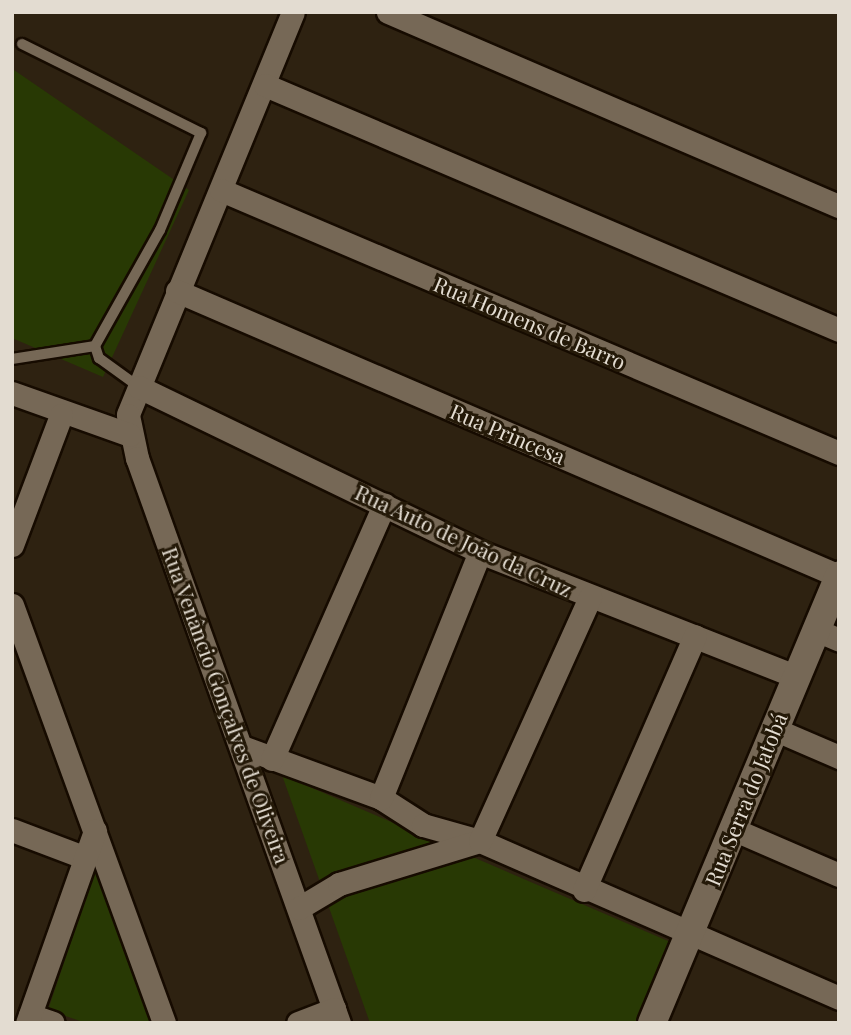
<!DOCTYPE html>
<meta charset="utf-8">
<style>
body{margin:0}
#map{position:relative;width:851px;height:1035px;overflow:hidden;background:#2e2211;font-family:"Playfair Display",serif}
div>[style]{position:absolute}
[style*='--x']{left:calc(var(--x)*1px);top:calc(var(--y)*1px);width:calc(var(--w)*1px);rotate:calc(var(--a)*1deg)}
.green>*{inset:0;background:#283904}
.roads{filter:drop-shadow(2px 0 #160b00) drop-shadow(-2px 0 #160b00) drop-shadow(0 2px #160b00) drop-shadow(0 -2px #160b00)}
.service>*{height:10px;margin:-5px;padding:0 5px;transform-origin:5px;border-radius:5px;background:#766856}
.minor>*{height:23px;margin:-11.5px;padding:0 11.5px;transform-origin:11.5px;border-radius:11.5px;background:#766856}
.tertiary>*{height:28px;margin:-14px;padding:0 14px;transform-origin:14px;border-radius:14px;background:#766856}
span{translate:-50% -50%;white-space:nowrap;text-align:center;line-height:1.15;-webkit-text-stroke:6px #241908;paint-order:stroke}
.street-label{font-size:21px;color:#e3dcd1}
.frame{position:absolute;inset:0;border:14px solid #e3dcd1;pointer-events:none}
</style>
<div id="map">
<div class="green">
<div style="clip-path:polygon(12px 12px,14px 70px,189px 190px,103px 377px,12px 338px)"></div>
<div style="clip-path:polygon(282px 775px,689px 950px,656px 1023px,370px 1023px)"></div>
<div style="clip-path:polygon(98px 861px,153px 1023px,86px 1023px,48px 1010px)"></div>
</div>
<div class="roads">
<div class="service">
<div style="--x:22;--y:44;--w:200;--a:26.4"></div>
<div style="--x:201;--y:133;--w:105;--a:112.9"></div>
<div style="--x:160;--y:230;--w:133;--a:119.3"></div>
<div style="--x:95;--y:346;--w:13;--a:72"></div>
<div style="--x:99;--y:358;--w:49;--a:35.9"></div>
<div style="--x:12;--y:359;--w:84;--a:-8.9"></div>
</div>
<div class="minor">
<div style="--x:293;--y:12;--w:435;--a:112.3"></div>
<div style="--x:128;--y:415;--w:44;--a:78.2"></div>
<div style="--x:137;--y:458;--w:600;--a:70.33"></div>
<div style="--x:388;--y:12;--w:491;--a:23.3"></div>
<div style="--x:265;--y:85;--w:624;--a:23.11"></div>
<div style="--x:221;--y:190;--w:672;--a:23.05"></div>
<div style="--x:177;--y:291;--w:721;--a:23.29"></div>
<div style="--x:139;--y:387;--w:379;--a:25.8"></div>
<div style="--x:480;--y:552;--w:339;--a:21.5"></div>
<div style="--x:12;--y:393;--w:125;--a:19.6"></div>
<div style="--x:12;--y:545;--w:139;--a:-69.3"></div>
<div style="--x:12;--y:605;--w:445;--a:70"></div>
<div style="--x:816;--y:630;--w:25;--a:23"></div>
<div style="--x:774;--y:729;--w:71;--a:23.3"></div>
<div style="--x:245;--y:748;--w:145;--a:20.2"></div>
<div style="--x:381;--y:798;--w:50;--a:32.7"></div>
<div style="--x:423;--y:825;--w:59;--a:15.7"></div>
<div style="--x:480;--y:841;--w:392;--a:23.6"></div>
<div style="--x:272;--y:759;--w:278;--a:-66.2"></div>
<div style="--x:381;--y:798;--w:265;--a:-68.1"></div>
<div style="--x:12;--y:830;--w:79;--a:20.7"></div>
<div style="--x:735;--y:830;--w:113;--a:23.4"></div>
<div style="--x:584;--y:890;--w:277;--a:-66.4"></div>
<div style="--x:299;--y:908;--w:47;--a:-31"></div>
<div style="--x:339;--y:884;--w:147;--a:-17"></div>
<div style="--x:480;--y:841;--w:268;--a:-65.7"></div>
<div style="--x:30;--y:1015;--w:24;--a:19"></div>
<div style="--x:27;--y:1023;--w:204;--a:-70.5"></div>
<div style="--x:298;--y:1023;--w:39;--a:-21"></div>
</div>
<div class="tertiary">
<div style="--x:652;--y:1023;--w:485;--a:-67.3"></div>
</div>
</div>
<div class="street-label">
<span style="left:530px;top:322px;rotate:23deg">Rua Homens de Barro</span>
<span style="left:508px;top:433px;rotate:23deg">Rua Princesa</span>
<span style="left:464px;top:540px;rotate:25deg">Rua Auto de João da Cruz</span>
<span style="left:227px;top:705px;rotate:70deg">Rua Venâncio Gonçalves de Oliveira</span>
<span style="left:745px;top:799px;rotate:-68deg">Rua Serra do Jatobá</span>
</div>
<div class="frame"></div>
</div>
